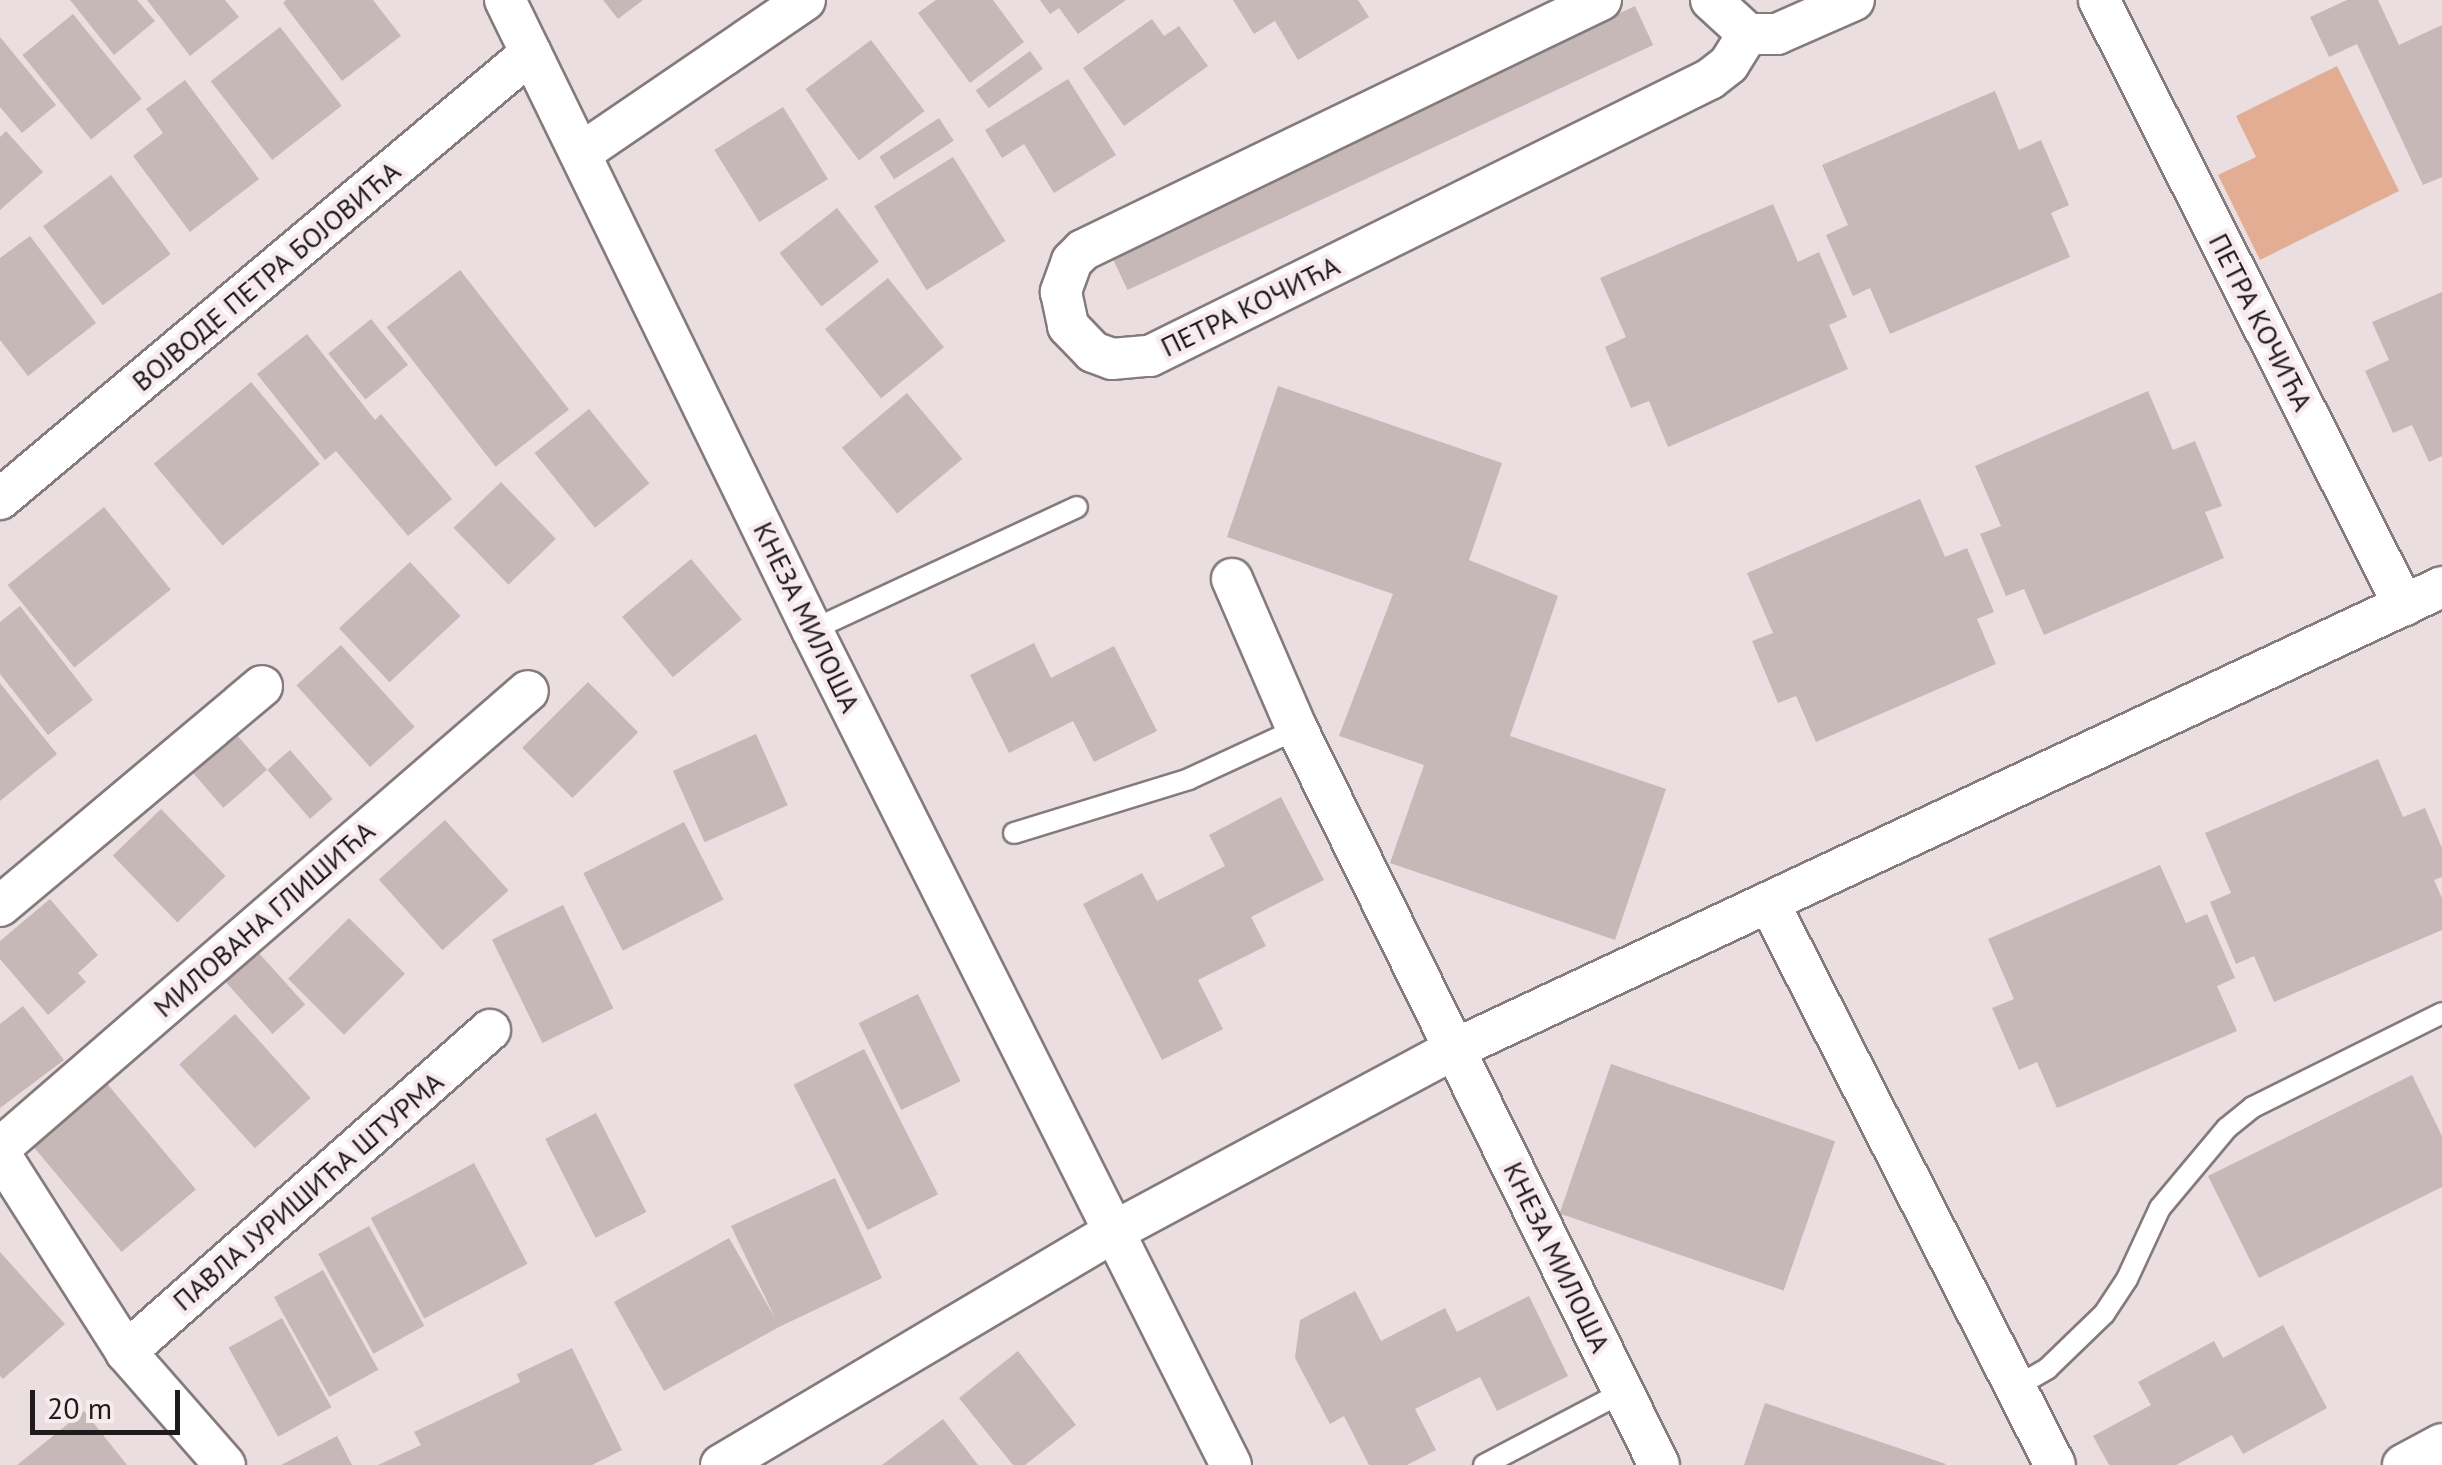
<!DOCTYPE html>
<meta charset="utf-8">
<style>
body{margin:0}
#map{position:relative;width:2442px;height:1465px;overflow:hidden;background:#eadee1;font-family:"PT Sans",sans-serif}
div>[style]{position:absolute}
[style*='--x']{left:calc(var(--x)*1px);top:calc(var(--y)*1px);width:calc(var(--w)*1px);rotate:calc(var(--a)*1deg)}
.green>*{inset:0;background:#e3ad94}
.building>*{inset:0;background:#c5b8b7;transform-origin:0 0}
.roads{filter:drop-shadow(2px 0 #857a7c) drop-shadow(-2px 0 #857a7c) drop-shadow(0 2px #857a7c) drop-shadow(0 -2px #857a7c)}
.service>*{height:20px;margin:-10px;padding:0 10px;transform-origin:10px;border-radius:10px;background:#fff}
.minor>*{height:40px;margin:-20px;padding:0 20px;transform-origin:20px;border-radius:20px;background:#fff}
span{translate:-50% -50%;white-space:nowrap;text-align:center;line-height:1.15;-webkit-text-stroke:9px #f7ebee;paint-order:stroke}
.street-label{font-size:28px;color:#1f1b1c}
.scale{position:absolute;left:30px;top:1390px;width:150px;height:45px;box-sizing:border-box;border:5px solid #1f1b1c;border-top:0;padding-left:12px;font-size:30px;line-height:35px;white-space:nowrap;color:#1f1b1c;-webkit-text-stroke:8px #f7ebee;paint-order:stroke}
</style>
<div id="map">
<div class="green">
<div style="clip-path:polygon(2337px 66px,2399px 191px,2260px 260px,2218px 175px,2256px 157px,2236px 116px)"></div>
</div>
<div class="building">
<div style="clip-path:polygon(70px 0,137px 0,155px 21px,114px 55px)"></div>
<div style="clip-path:polygon(147px 0,225px 0,239px 17px,190px 56px)"></div>
<div style="clip-path:polygon(286px 0,373px 0,401px 36px,342px 81px,283px 3px)"></div>
<div style="clip-path:polygon(603px 0,643px 0,618px 19px)"></div>
<div style="clip-path:polygon(936px 0,993px 0,1024px 42px,970px 83px,918px 13px)"></div>
<div style="clip-path:polygon(1040px 0,1126px 0,1078px 34px,1059px 8px,1050px 14px)"></div>
<div style="clip-path:polygon(1233px 0,1358px 0,1369px 17px,1298px 60px,1275px 21px,1254px 34px)"></div>
<div style="clip-path:polygon(2347px 0,2378px 0,2399px 45px,2442px 25px,2442px 177px,2423px 185px,2357px 44px,2329px 57px,2310px 17px)"></div>
<div style="left:1635px;top:6px;width:43px;height:580px;rotate:65deg"></div>
<div style="left:73px;top:14px;width:109px;height:65px;rotate:51deg"></div>
<div style="clip-path:polygon(1152px 19px,1164px 36px,1179px 26px,1208px 66px,1124px 126px,1083px 68px)"></div>
<div style="left:280px;top:27px;width:100px;height:88px;rotate:52deg"></div>
<div style="clip-path:polygon(0 37px,56px 105px,22px 133px,0 107px)"></div>
<div style="left:871px;top:40px;width:89px;height:82px;rotate:53deg"></div>
<div style="left:1030px;top:51px;width:22px;height:67px;rotate:54deg"></div>
<div style="clip-path:polygon(1068px 79px,1116px 155px,1054px 193px,1024px 144px,1002px 158px,985px 130px)"></div>
<div style="clip-path:polygon(185px 80px,259px 179px,190px 232px,133px 156px,163px 133px,146px 109px)"></div>
<div style="clip-path:polygon(1995px 91px,2019px 150px,2041px 140px,2069px 205px,2051px 213px,2070px 257px,1890px 334px,1870px 288px,1853px 296px,1826px 235px,1848px 225px,1822px 165px)"></div>
<div style="left:783px;top:107px;width:85px;height:81px;rotate:58deg"></div>
<div style="left:939px;top:118px;width:27px;height:71px;rotate:57deg"></div>
<div style="clip-path:polygon(6px 131px,43px 172px,0 210px,0 137px)"></div>
<div style="left:953px;top:157px;width:99px;height:93px;rotate:58deg"></div>
<div style="left:111px;top:175px;width:99px;height:85px;rotate:53deg"></div>
<div style="clip-path:polygon(1773px 204px,1798px 262px,1819px 252px,1847px 317px,1829px 325px,1848px 369px,1668px 447px,1649px 401px,1631px 408px,1605px 347px,1626px 337px,1600px 278px)"></div>
<div style="left:837px;top:208px;width:68px;height:73px;rotate:52deg"></div>
<div style="clip-path:polygon(30px 236px,96px 323px,28px 376px,0 340px,0 258px)"></div>
<div style="left:460px;top:270px;width:177px;height:93px;rotate:52deg"></div>
<div style="left:888px;top:278px;width:89px;height:81px;rotate:51deg"></div>
<div style="clip-path:polygon(2442px 292px,2442px 456px,2429px 462px,2412px 425px,2393px 433px,2365px 371px,2389px 360px,2372px 322px)"></div>
<div style="left:371px;top:319px;width:59px;height:55px;rotate:51deg"></div>
<div style="clip-path:polygon(307px 334px,375px 420px,381px 414px,452px 499px,408px 536px,336px 451px,325px 460px,257px 374px)"></div>
<div style="left:251px;top:382px;width:107px;height:127px;rotate:50deg"></div>
<div style="clip-path:polygon(1278px 386px,1502px 463px,1469px 560px,1558px 596px,1510px 736px,1666px 789px,1615px 940px,1390px 863px,1424px 765px,1339px 736px,1393px 594px,1227px 537px)"></div>
<div style="clip-path:polygon(2148px 391px,2173px 450px,2195px 441px,2222px 506px,2205px 512px,2224px 558px,2044px 635px,2024px 589px,2006px 596px,1980px 534px,2001px 526px,1975px 466px)"></div>
<div style="left:907px;top:393px;width:86px;height:85px;rotate:50deg"></div>
<div style="left:589px;top:409px;width:96px;height:70px;rotate:51deg"></div>
<div style="left:501px;top:482px;width:79px;height:66px;rotate:46deg"></div>
<div style="clip-path:polygon(1920px 499px,1945px 557px,1967px 548px,1994px 612px,1977px 619px,1996px 664px,1816px 742px,1796px 696px,1778px 703px,1752px 641px,1773px 633px,1747px 573px)"></div>
<div style="left:104px;top:507px;width:106px;height:124px;rotate:51deg"></div>
<div style="left:691px;top:559px;width:79px;height:90px;rotate:50deg"></div>
<div style="left:410px;top:562px;width:74px;height:97px;rotate:47deg"></div>
<div style="clip-path:polygon(20px 606px,93px 700px,48px 735px,0 674px,0 622px)"></div>
<div style="clip-path:polygon(1034px 643px,1051px 678px,1114px 646px,1157px 731px,1094px 762px,1073px 721px,1009px 753px,970px 675px)"></div>
<div style="left:341px;top:645px;width:110px;height:60px;rotate:48deg"></div>
<div style="left:588px;top:682px;width:71px;height:93px;rotate:45deg"></div>
<div style="clip-path:polygon(0 683px,57px 754px,0 801px)"></div>
<div style="left:229px;top:726px;width:58px;height:58px;rotate:49deg"></div>
<div style="left:756px;top:734px;width:78px;height:91px;rotate:66deg"></div>
<div style="left:290px;top:750px;width:65px;height:30px;rotate:49deg"></div>
<div style="clip-path:polygon(2378px 759px,2403px 817px,2425px 808px,2442px 848px,2442px 877px,2434px 880px,2442px 898px,2442px 930px,2274px 1002px,2254px 956px,2236px 964px,2210px 902px,2231px 893px,2205px 833px)"></div>
<div style="clip-path:polygon(1281px 797px,1324px 880px,1251px 917px,1266px 946px,1198px 980px,1223px 1029px,1162px 1060px,1083px 904px,1142px 873px,1157px 901px,1225px 866px,1209px 835px)"></div>
<div style="left:161px;top:809px;width:93px;height:67px;rotate:46deg"></div>
<div style="left:445px;top:820px;width:95px;height:89px;rotate:48deg"></div>
<div style="left:684px;top:822px;width:87px;height:113px;rotate:63deg"></div>
<div style="clip-path:polygon(2160px 865px,2186px 923px,2207px 914px,2235px 978px,2217px 986px,2237px 1031px,2057px 1108px,2037px 1062px,2019px 1070px,1992px 1008px,2014px 999px,1988px 939px)"></div>
<div style="clip-path:polygon(50px 899px,98px 955px,78px 973px,86px 982px,48px 1015px,0 959px,0 941px)"></div>
<div style="left:563px;top:905px;width:115px;height:79px;rotate:64deg"></div>
<div style="left:349px;top:918px;width:79px;height:86px;rotate:45deg"></div>
<div style="left:257px;top:951px;width:72px;height:44px;rotate:48deg"></div>
<div style="left:918px;top:994px;width:97px;height:66px;rotate:64deg"></div>
<div style="clip-path:polygon(23px 1006px,64px 1060px,0 1108px,0 1024px)"></div>
<div style="left:235px;top:1014px;width:113px;height:75px;rotate:48deg"></div>
<div style="left:864px;top:1049px;width:163px;height:79px;rotate:63deg"></div>
<div style="left:1611px;top:1064px;width:237px;height:158px;rotate:19deg"></div>
<div style="clip-path:polygon(2412px 1075px,2442px 1136px,2442px 1187px,2259px 1278px,2208px 1176px)"></div>
<div style="left:104px;top:1080px;width:143px;height:97px;rotate:50deg"></div>
<div style="left:596px;top:1113px;width:111px;height:57px;rotate:63deg"></div>
<div style="left:474px;top:1163px;width:114px;height:117px;rotate:62deg"></div>
<div style="clip-path:polygon(835px 1178px,882px 1278px,779px 1327px,664px 1391px,614px 1302px,729px 1238px,775px 1318px,731px 1226px)"></div>
<div style="left:369px;top:1226px;width:114px;height:58px;rotate:61deg"></div>
<div style="clip-path:polygon(0 1252px,65px 1324px,3px 1379px,0 1376px)"></div>
<div style="left:323px;top:1270px;width:114px;height:56px;rotate:61deg"></div>
<div style="clip-path:polygon(1355px 1291px,1381px 1341px,1445px 1308px,1457px 1332px,1529px 1296px,1568px 1376px,1497px 1411px,1480px 1377px,1415px 1409px,1436px 1450px,1407px 1465px,1369px 1465px,1344px 1416px,1330px 1424px,1295px 1358px,1300px 1320px)"></div>
<div style="left:282px;top:1318px;width:102px;height:61px;rotate:61deg"></div>
<div style="clip-path:polygon(2283px 1325px,2327px 1408px,2243px 1454px,2232px 1435px,2176px 1465px,2109px 1465px,2093px 1436px,2151px 1405px,2138px 1382px,2214px 1341px,2223px 1358px)"></div>
<div style="clip-path:polygon(572px 1348px,622px 1450px,592px 1465px,378px 1465px,421px 1445px,414px 1432px,520px 1382px,517px 1374px)"></div>
<div style="clip-path:polygon(1018px 1351px,1076px 1425px,1025px 1465px,1013px 1465px,959px 1398px)"></div>
<div style="clip-path:polygon(1765px 1403px,1946px 1464px,1945px 1465px,1744px 1465px)"></div>
<div style="clip-path:polygon(84px 1411px,127px 1465px,17px 1465px)"></div>
<div style="clip-path:polygon(943px 1419px,978px 1465px,882px 1465px)"></div>
<div style="clip-path:polygon(337px 1436px,352px 1465px,281px 1465px)"></div>
</div>
<div class="roads">
<div class="service">
<div style="--x:812;--y:630;--w:292;--a:-24.9"></div>
<div style="--x:1014;--y:833;--w:183;--a:-17.1"></div>
<div style="--x:1189;--y:779;--w:119;--a:-24.8"></div>
<div style="--x:2014;--y:1388;--w:39;--a:-30"></div>
<div style="--x:2048;--y:1368;--w:78;--a:-44"></div>
<div style="--x:2104;--y:1314;--w:42;--a:-56.7"></div>
<div style="--x:2127;--y:1279;--w:78;--a:-65.1"></div>
<div style="--x:2160;--y:1208;--w:104;--a:-50.1"></div>
<div style="--x:2227;--y:1128;--w:33;--a:-39"></div>
<div style="--x:2253;--y:1107;--w:211;--a:-26.4"></div>
<div style="--x:1484;--y:1465;--w:157;--a:-27.7"></div>
</div>
<div class="minor">
<div style="--x:505;--y:0;--w:701;--a:64.02"></div>
<div style="--x:812;--y:630;--w:934;--a:63.35"></div>
<div style="--x:1601;--y:0;--w:575;--a:154.24"></div>
<div style="--x:1083;--y:250;--w:16;--a:135"></div>
<div style="--x:1072;--y:261;--w:33;--a:110"></div>
<div style="--x:1061;--y:292;--w:35;--a:78"></div>
<div style="--x:1068;--y:326;--w:36;--a:46"></div>
<div style="--x:1093;--y:352;--w:20;--a:20"></div>
<div style="--x:1112;--y:359;--w:38;--a:-5"></div>
<div style="--x:1150;--y:356;--w:625;--a:-26.32"></div>
<div style="--x:1710;--y:79;--w:24;--a:-38"></div>
<div style="--x:1729;--y:64;--w:36;--a:-58"></div>
<div style="--x:1711;--y:0;--w:50;--a:42.6"></div>
<div style="--x:2099;--y:0;--w:678;--a:63.28"></div>
<div style="--x:1748;--y:34;--w:29;--a:0"></div>
<div style="--x:1777;--y:34;--w:84;--a:-23.8"></div>
<div style="--x:581;--y:153;--w:271;--a:-34.3"></div>
<div style="--x:0;--y:499;--w:693;--a:-40.03"></div>
<div style="--x:1232;--y:579;--w:163;--a:66.6"></div>
<div style="--x:1297;--y:729;--w:820;--a:63.81"></div>
<div style="--x:1770;--y:905;--w:628;--a:63.03"></div>
<div style="--x:0;--y:906;--w:342;--a:-40"></div>
<div style="--x:0;--y:1148;--w:698;--a:-40.88"></div>
<div style="--x:0;--y:1154;--w:235;--a:57.5"></div>
<div style="--x:126;--y:1352;--w:150;--a:48.8"></div>
<div style="--x:126;--y:1352;--w:486;--a:-41.5"></div>
<div style="--x:721;--y:1465;--w:456;--a:-30.7"></div>
<div style="--x:1113;--y:1232;--w:388;--a:-28.2"></div>
<div style="--x:1455;--y:1049;--w:1090;--a:-25.08"></div>
<div style="--x:2403;--y:1465;--w:44;--a:-28.3"></div>
</div>
</div>
<div class="street-label">
<span style="left:266px;top:276px;rotate:-40deg">ВОЈВОДЕ ПЕТРА БОЈОВИЋА</span>
<span style="left:1250px;top:306px;rotate:-26deg">ПЕТРА КОЧИЋА</span>
<span style="left:2261px;top:322px;rotate:63deg">ПЕТРА КОЧИЋА</span>
<span style="left:807px;top:617px;rotate:64deg">КНЕЗА МИЛОША</span>
<span style="left:264px;top:919px;rotate:-41deg">МИЛОВАНА ГЛИШИЋА</span>
<span style="left:308px;top:1191px;rotate:-41deg">ПАВЛА ЈУРИШИЋА ШТУРМА</span>
<span style="left:1557px;top:1257px;rotate:64deg">КНЕЗА МИЛОША</span>
</div>
<div class="scale">20 m</div>
</div>
